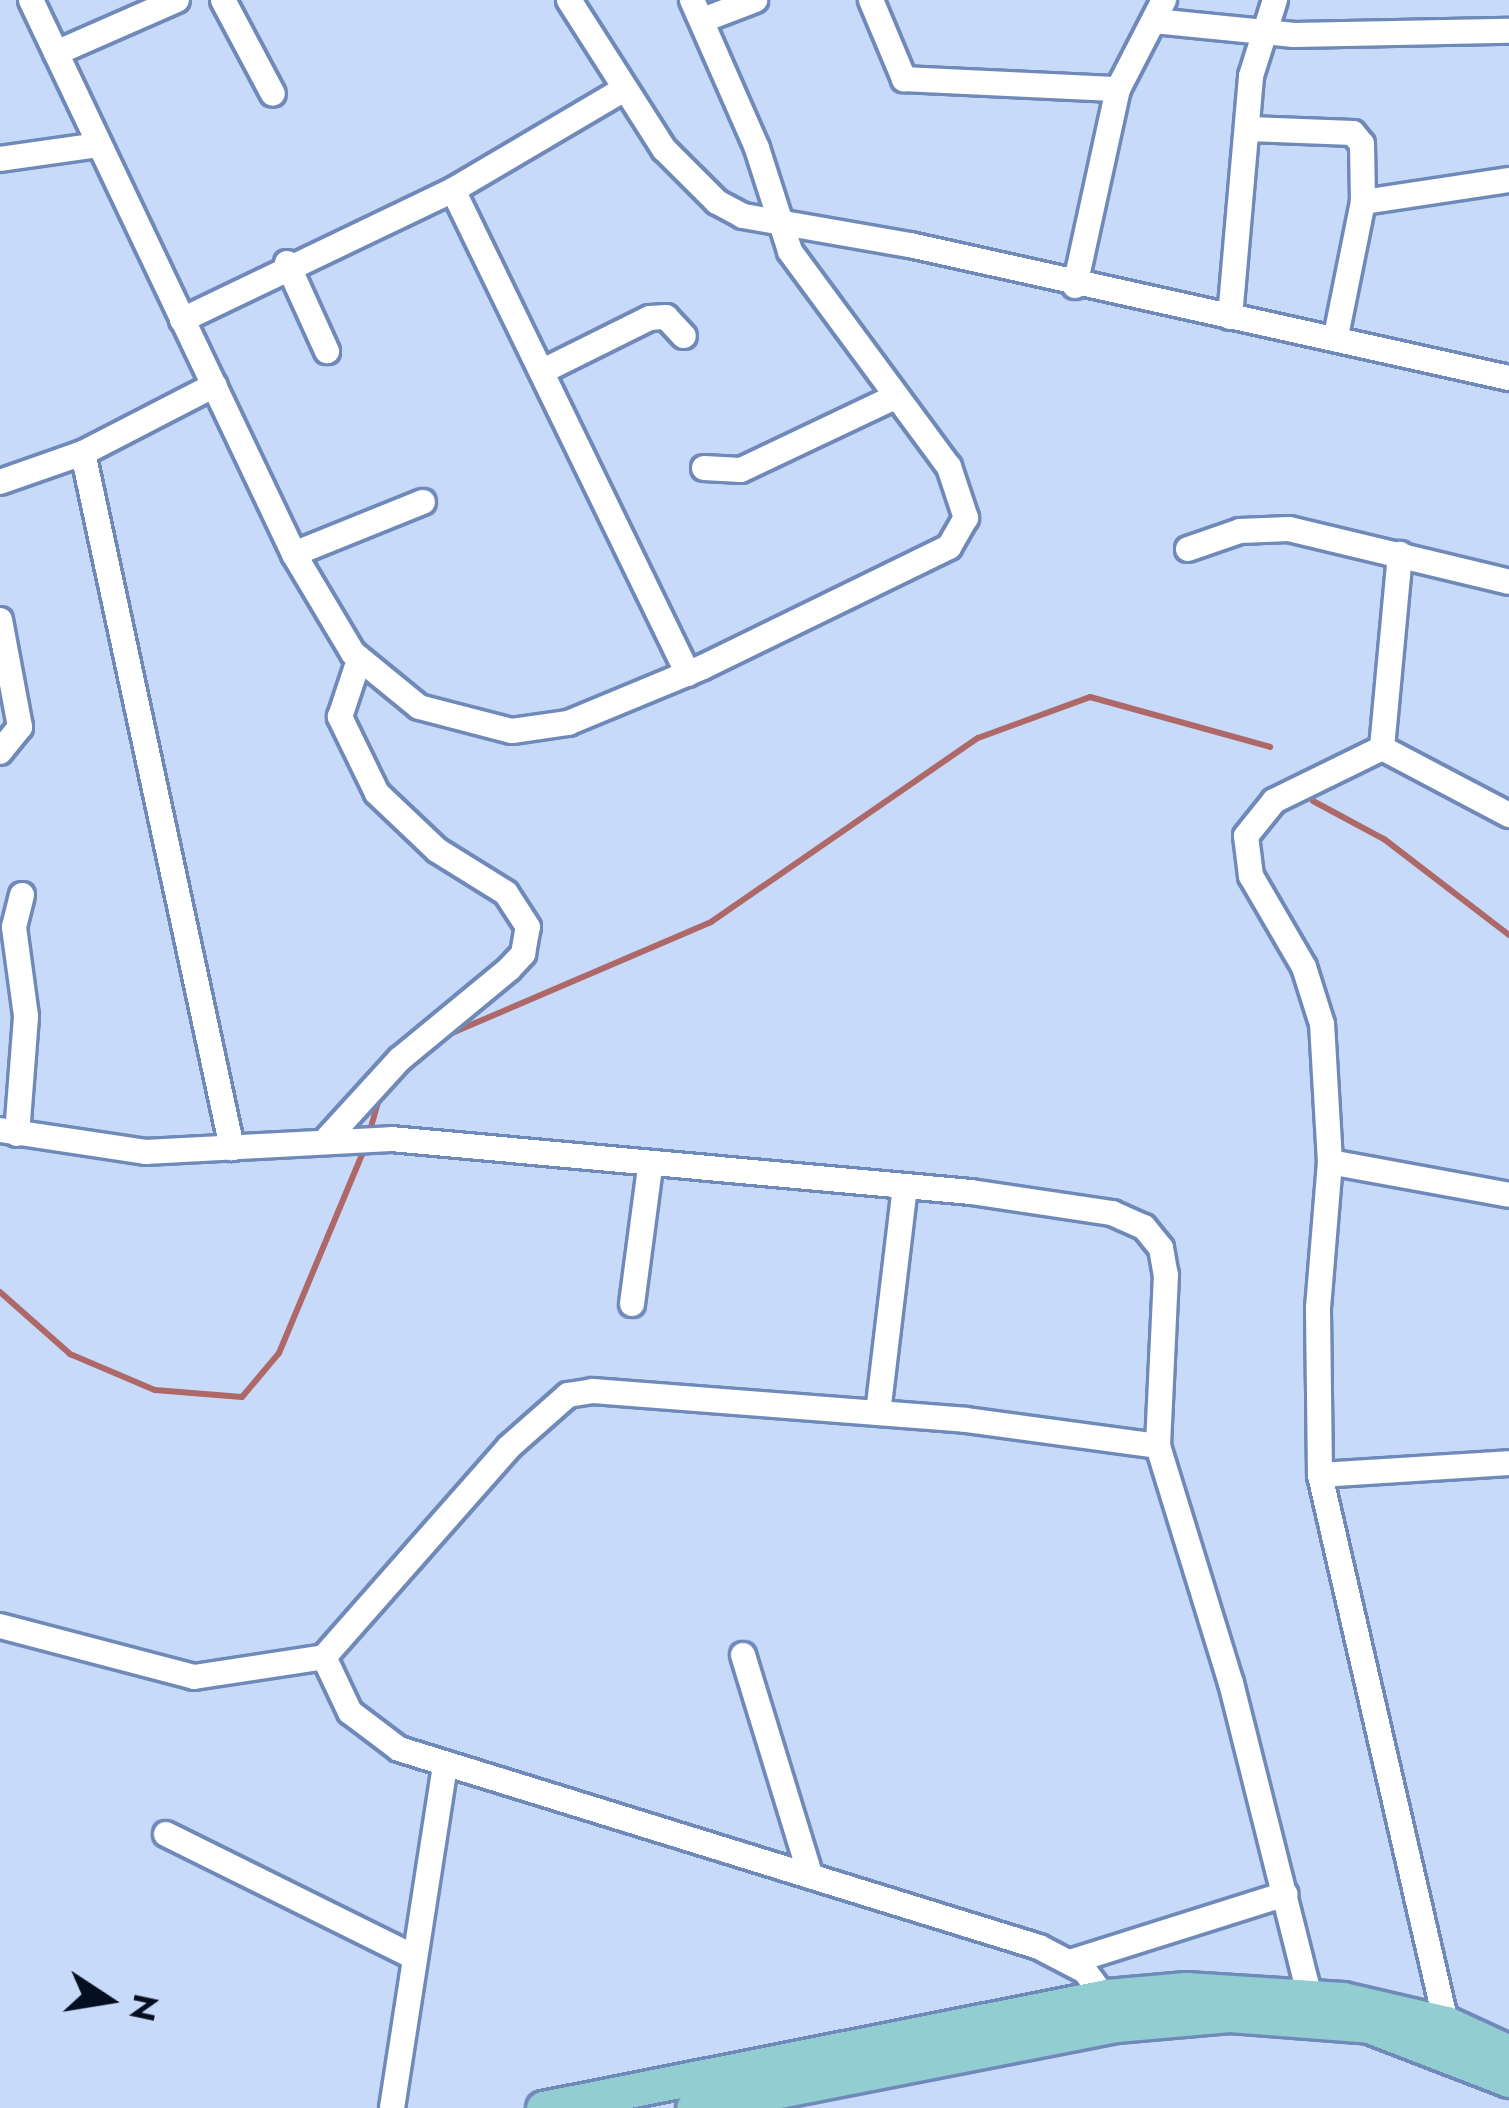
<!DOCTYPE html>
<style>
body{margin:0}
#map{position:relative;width:1509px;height:2108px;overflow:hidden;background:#c8daf9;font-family:Jost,sans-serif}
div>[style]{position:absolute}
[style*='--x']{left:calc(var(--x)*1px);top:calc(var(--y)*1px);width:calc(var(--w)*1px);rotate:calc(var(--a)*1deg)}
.stream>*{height:6px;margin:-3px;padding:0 3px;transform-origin:3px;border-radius:3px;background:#ad6867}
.roads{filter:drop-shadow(3px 0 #6f8ab9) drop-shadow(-3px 0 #6f8ab9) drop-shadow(0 3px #6f8ab9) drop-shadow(0 -3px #6f8ab9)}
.minor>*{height:24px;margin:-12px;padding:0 12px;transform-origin:12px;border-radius:12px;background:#fff}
.major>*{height:33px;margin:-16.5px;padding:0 16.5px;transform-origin:16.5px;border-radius:16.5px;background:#91cdd1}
span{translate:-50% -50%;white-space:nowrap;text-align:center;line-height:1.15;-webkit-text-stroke:9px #c8daf9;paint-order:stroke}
.north{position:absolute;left:48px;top:1940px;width:120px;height:120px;-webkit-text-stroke:9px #c8daf9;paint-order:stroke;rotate:102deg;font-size:33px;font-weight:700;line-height:48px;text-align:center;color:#060f20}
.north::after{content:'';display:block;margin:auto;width:42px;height:54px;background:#060f20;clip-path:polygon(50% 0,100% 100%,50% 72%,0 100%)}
</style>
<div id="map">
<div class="stream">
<div style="--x:1313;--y:801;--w:81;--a:28.2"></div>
<div style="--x:1384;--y:839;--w:158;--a:37.5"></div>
<div style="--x:445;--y:1036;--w:289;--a:-23.2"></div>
<div style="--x:711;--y:922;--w:324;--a:-34.6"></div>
<div style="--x:978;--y:738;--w:119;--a:-20.1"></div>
<div style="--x:1090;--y:697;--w:187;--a:15.5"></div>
<div style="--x:369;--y:1134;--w:41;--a:-74.2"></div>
<div style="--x:0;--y:1292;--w:94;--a:41.5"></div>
<div style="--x:70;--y:1354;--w:92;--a:23"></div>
<div style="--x:155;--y:1390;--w:87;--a:4.6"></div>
<div style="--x:242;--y:1397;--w:57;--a:-49.9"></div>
<div style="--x:279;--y:1353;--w:223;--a:-67.3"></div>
</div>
<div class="roads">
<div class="minor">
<div style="--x:31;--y:0;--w:613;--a:64.6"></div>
<div style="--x:294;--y:554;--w:115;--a:59.2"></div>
<div style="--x:353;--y:653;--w:85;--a:39.3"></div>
<div style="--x:419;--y:707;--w:96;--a:14.5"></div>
<div style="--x:512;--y:731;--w:57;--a:-8.1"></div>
<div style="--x:568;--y:723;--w:146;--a:-22.5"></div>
<div style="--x:703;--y:667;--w:274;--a:-26"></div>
<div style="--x:949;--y:547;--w:34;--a:-60"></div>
<div style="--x:966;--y:518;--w:54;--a:-108.4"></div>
<div style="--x:949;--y:467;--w:268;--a:-126.4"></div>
<div style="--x:790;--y:251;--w:108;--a:-107.8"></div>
<div style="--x:757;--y:148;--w:162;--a:-113.7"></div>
<div style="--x:223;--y:0;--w:106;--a:62"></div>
<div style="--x:569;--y:0;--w:177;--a:57.5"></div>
<div style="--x:664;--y:149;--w:75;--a:45"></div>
<div style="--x:717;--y:202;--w:30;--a:28"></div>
<div style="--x:743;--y:216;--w:169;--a:9.9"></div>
<div style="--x:910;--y:245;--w:614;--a:12.52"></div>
<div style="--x:871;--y:0;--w:86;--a:67.3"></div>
<div style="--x:904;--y:79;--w:214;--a:2.7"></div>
<div style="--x:703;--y:20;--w:56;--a:-21"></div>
<div style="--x:1154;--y:21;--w:141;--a:5.7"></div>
<div style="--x:1294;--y:35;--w:215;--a:-1.1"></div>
<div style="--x:56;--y:53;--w:132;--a:-23.7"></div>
<div style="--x:1249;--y:129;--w:104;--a:2.2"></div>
<div style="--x:1353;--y:133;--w:14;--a:51"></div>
<div style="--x:1362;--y:144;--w:58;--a:89"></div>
<div style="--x:1363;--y:202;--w:137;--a:101.4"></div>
<div style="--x:0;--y:159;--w:99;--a:-8.1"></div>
<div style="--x:453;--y:190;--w:538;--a:64.1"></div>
<div style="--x:1363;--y:202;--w:148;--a:-8.6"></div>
<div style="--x:287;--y:263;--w:97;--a:65.6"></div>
<div style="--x:1075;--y:286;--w:202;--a:-77.7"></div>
<div style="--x:1118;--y:89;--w:100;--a:-62.7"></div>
<div style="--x:1230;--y:317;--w:242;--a:-85"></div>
<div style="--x:1251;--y:76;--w:80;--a:-72.5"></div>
<div style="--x:182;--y:320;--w:301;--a:-25.6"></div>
<div style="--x:453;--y:190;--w:195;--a:-30.5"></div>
<div style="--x:543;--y:371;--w:119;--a:-26.4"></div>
<div style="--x:650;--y:318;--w:16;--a:-4"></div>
<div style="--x:666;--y:317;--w:26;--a:47"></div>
<div style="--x:83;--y:453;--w:711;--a:77.9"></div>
<div style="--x:704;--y:468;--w:37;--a:3"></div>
<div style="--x:741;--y:470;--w:170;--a:-25.4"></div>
<div style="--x:0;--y:482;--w:88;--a:-19.3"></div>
<div style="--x:83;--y:453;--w:148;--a:-27.3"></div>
<div style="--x:1188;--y:549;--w:55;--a:-19.1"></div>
<div style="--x:1240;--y:531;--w:49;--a:-2.3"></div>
<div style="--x:1289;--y:529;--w:226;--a:13.5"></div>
<div style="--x:294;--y:554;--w:139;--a:-22"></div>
<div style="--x:0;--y:620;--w:109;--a:79.4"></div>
<div style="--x:20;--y:727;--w:32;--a:129"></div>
<div style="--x:1382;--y:748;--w:195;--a:-84.7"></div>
<div style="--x:0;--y:1130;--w:147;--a:8.6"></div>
<div style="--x:145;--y:1152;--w:246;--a:-3"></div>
<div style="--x:391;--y:1139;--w:582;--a:5.22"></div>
<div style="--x:971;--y:1192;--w:143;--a:8.5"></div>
<div style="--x:1112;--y:1213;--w:35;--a:24"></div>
<div style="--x:1144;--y:1227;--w:27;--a:51"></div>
<div style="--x:1161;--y:1248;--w:27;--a:80"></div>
<div style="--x:1166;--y:1275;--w:171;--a:92.7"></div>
<div style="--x:1158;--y:1446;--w:248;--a:72.9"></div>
<div style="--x:1231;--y:1683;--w:320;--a:75.9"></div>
<div style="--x:17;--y:1134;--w:118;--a:-85.6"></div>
<div style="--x:26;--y:1016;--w:90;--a:-97.7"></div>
<div style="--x:14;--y:927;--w:33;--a:-76"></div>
<div style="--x:325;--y:1141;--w:111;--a:-47.6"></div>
<div style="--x:400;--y:1059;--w:141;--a:-39.5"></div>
<div style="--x:509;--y:969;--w:21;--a:-47"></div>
<div style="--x:523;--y:954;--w:27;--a:-80"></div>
<div style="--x:528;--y:927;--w:40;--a:-122.9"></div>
<div style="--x:506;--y:893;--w:81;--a:-148.1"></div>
<div style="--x:437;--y:850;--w:83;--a:-136.5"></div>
<div style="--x:377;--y:793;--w:85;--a:-116"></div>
<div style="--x:340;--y:717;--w:60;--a:-71.6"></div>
<div style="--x:1330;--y:1162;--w:182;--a:10.4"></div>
<div style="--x:632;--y:1304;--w:138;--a:-82.5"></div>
<div style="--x:878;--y:1413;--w:227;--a:-83.2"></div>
<div style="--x:1320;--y:1475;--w:189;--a:-3.6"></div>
<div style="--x:0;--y:1626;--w:201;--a:14.7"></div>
<div style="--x:194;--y:1677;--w:132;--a:-8.7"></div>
<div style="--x:324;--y:1657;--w:280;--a:-48.6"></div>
<div style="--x:509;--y:1447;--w:79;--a:-41.4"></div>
<div style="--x:568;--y:1395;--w:24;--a:-9"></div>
<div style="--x:592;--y:1391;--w:375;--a:4.4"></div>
<div style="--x:966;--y:1420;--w:194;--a:7.7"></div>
<div style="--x:743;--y:1655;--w:226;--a:73"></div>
<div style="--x:324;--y:1657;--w:61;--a:64.7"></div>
<div style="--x:350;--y:1712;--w:61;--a:37.1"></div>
<div style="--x:399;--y:1749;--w:670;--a:17.19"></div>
<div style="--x:1039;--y:1947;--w:52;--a:27.6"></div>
<div style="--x:1085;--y:1971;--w:42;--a:53.7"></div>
<div style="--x:166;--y:1834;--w:275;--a:26.4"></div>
<div style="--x:1070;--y:1962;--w:226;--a:-17.5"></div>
<div style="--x:1446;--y:2023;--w:562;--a:-102.95"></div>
<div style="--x:1320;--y:1475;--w:167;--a:-90.7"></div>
<div style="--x:1318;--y:1308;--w:146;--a:-85.3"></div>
<div style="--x:1330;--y:1162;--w:138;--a:-93.3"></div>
<div style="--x:1322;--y:1024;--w:60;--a:-107.5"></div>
<div style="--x:1304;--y:967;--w:105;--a:-120.2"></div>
<div style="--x:1251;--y:876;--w:40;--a:-97.1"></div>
<div style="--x:1246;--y:836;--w:45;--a:-51.3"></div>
<div style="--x:1274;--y:801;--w:120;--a:-26.1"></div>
<div style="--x:1382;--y:748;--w:144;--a:27.8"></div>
<div style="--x:392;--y:2108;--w:345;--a:-81.2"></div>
</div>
<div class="major">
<div style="--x:543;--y:2108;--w:575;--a:-11.23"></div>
<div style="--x:1107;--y:1996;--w:79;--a:-5.1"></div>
<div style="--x:1186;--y:1989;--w:157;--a:3.6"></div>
<div style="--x:1343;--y:1999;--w:106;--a:13.1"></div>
<div style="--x:1446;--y:2023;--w:69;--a:24.7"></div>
<div style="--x:693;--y:2108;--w:431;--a:-11.1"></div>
<div style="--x:1116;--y:2025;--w:114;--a:-5"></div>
<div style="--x:1230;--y:2015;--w:139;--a:4.5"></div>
<div style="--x:1369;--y:2026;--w:150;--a:21.1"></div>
</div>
</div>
<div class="north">N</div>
</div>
